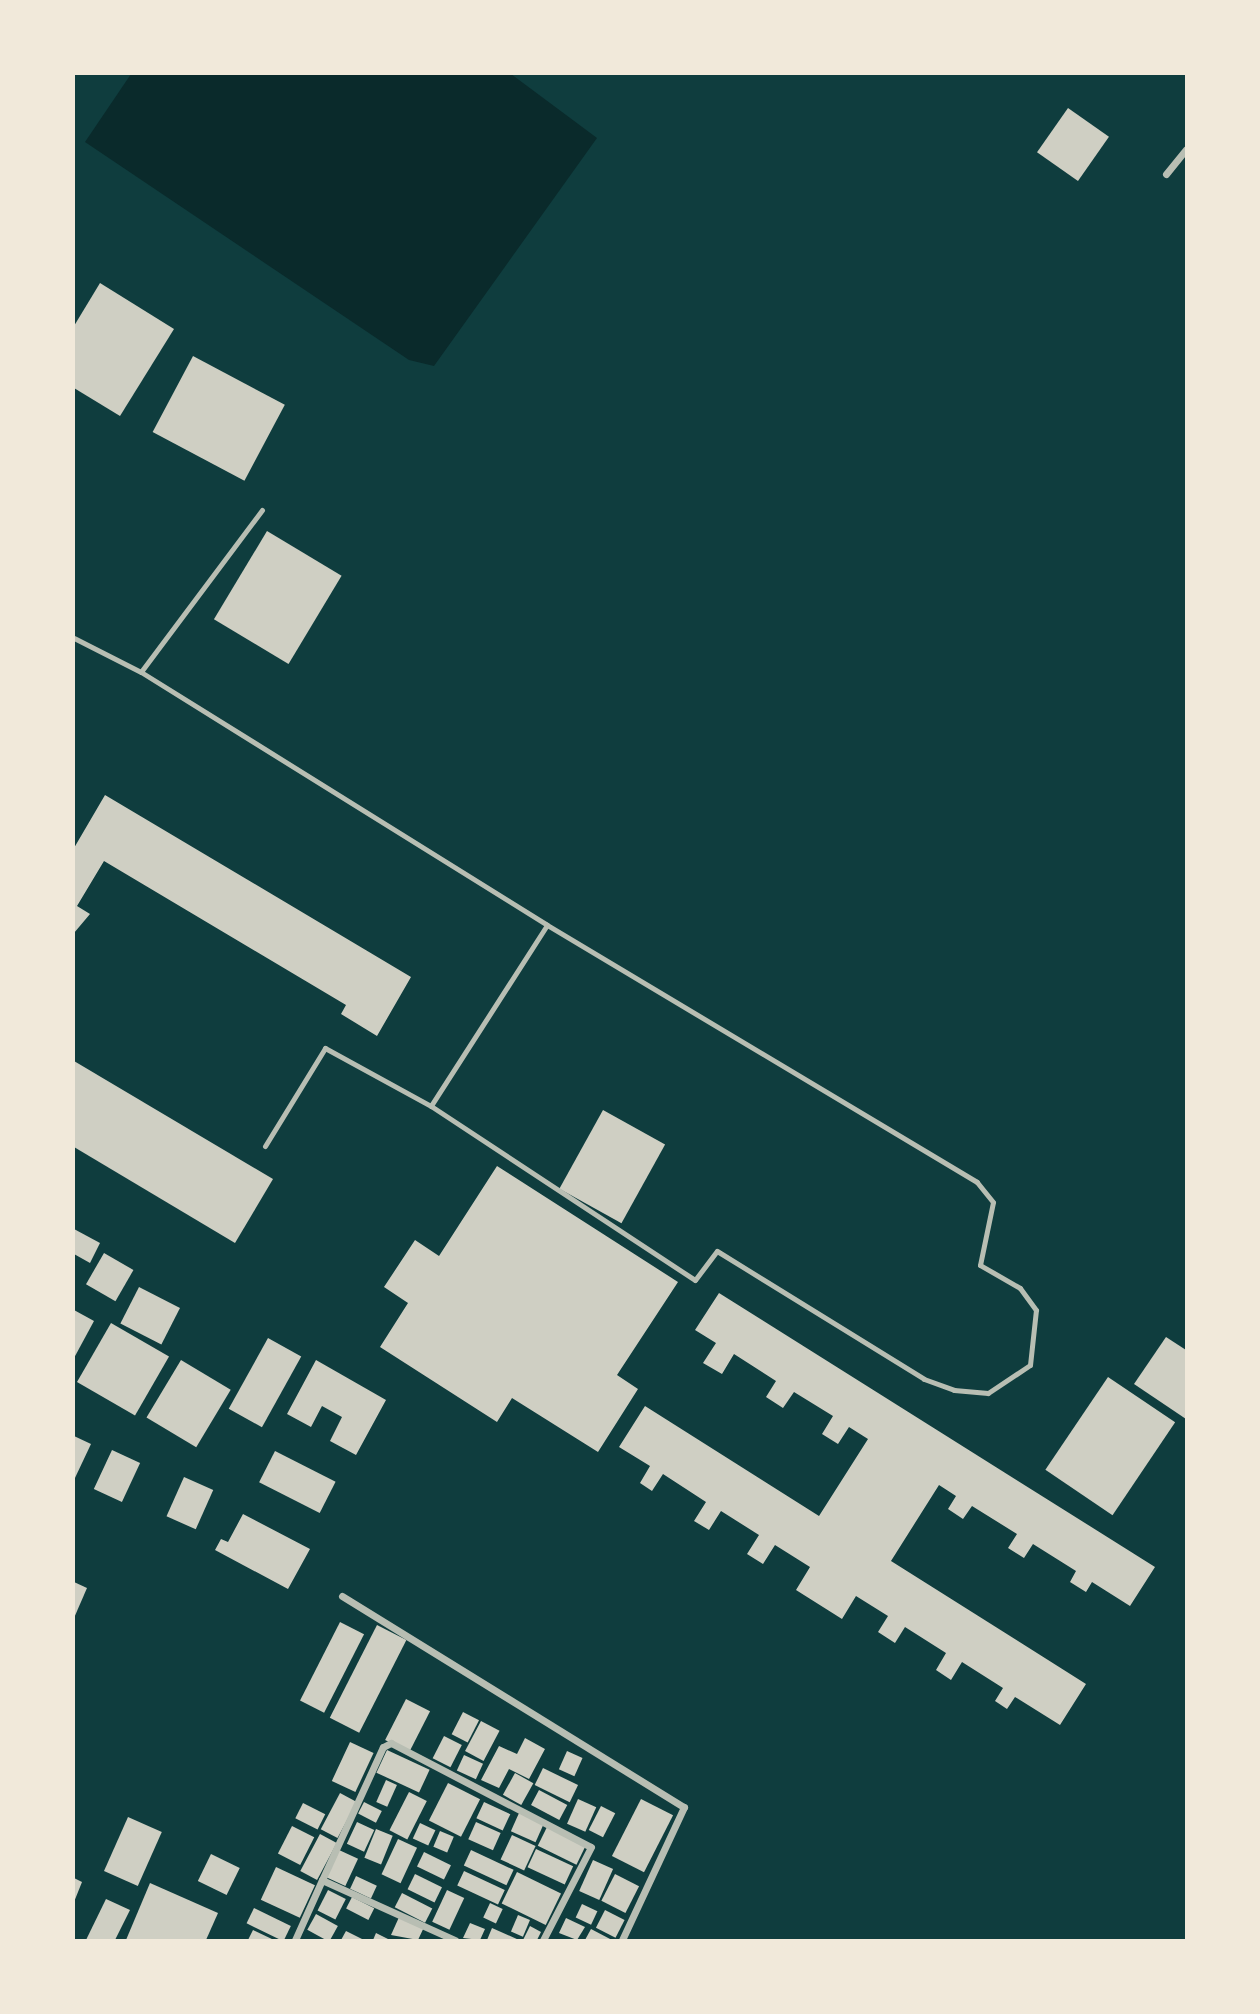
<!DOCTYPE html>
<style>
body{margin:0}
#map{position:relative;width:1260px;height:2014px;overflow:hidden;background:#0f3d3e;font-family:"Open Sans",sans-serif}
div>[style]{position:absolute}
[style*='--x']{left:calc(var(--x)*1px);top:calc(var(--y)*1px);width:calc(var(--w)*1px);rotate:calc(var(--a)*1deg)}
.water>*{inset:0;background:#0a2a2b}
.building>*{inset:0;background:#cfcfc3;transform-origin:0 0}
.service>*{height:5px;margin:-2.5px;padding:0 2.5px;transform-origin:2.5px;border-radius:2.5px;background:#b8beb3}
.minor>*{height:7px;margin:-3.5px;padding:0 3.5px;transform-origin:3.5px;border-radius:3.5px;background:#b8beb3}
span{translate:-50% -50%;white-space:nowrap;text-align:center;line-height:1.15;-webkit-text-stroke:5px #f1e9da;paint-order:stroke}
.frame{position:absolute;inset:0;border:75px solid #f1e9da;pointer-events:none}
</style>
<div id="map">
<div class="water">
<div style="clip-path:polygon(131px 74px,511px 74px,597px 138px,434px 366px,409px 360px,85px 142px)"></div>
</div>
<div class="building">
<div style="left:1068px;top:108px;width:50px;height:54px;rotate:35deg"></div>
<div style="clip-path:polygon(100px 283px,174px 329px,120px 416px,74px 388px,74px 326px)"></div>
<div style="left:193px;top:356px;width:104px;height:86px;rotate:28deg"></div>
<div style="left:267px;top:531px;width:87px;height:103px;rotate:31deg"></div>
<div style="clip-path:polygon(105px 795px,411px 977px,377px 1036px,341px 1014px,346px 1005px,104px 861px,77px 906px,90px 914px,74px 933px,74px 848px)"></div>
<div style="clip-path:polygon(74px 1061px,273px 1179px,235px 1243px,74px 1147px)"></div>
<div style="left:603px;top:1110px;width:71px;height:90px;rotate:29deg"></div>
<div style="clip-path:polygon(497px 1166px,678px 1282px,617px 1375px,638px 1389px,598px 1452px,512px 1398px,497px 1422px,380px 1347px,408px 1303px,384px 1287px,415px 1240px,439px 1256px)"></div>
<div style="clip-path:polygon(74px 1229px,100px 1243px,90px 1263px,74px 1254px)"></div>
<div style="left:104px;top:1253px;width:34px;height:36px;rotate:30deg"></div>
<div style="left:139px;top:1287px;width:46px;height:41px;rotate:27deg"></div>
<div style="clip-path:polygon(719px 1293px,1155px 1567px,1130px 1606px,1092px 1582px,1086px 1592px,1070px 1582px,1076px 1571px,1033px 1544px,1024px 1558px,1008px 1548px,1017px 1534px,972px 1506px,963px 1519px,948px 1509px,956px 1496px,939px 1485px,891px 1561px,1086px 1684px,1060px 1725px,1015px 1697px,1007px 1709px,995px 1701px,1003px 1688px,962px 1662px,951px 1680px,936px 1670px,946px 1653px,905px 1627px,895px 1643px,878px 1632px,888px 1616px,856px 1596px,842px 1619px,796px 1590px,810px 1567px,775px 1545px,763px 1564px,747px 1554px,759px 1535px,721px 1511px,709px 1530px,694px 1521px,706px 1502px,663px 1474px,652px 1491px,640px 1483px,650px 1466px,619px 1447px,645px 1406px,819px 1516px,868px 1439px,849px 1427px,838px 1444px,822px 1434px,833px 1416px,794px 1392px,783px 1408px,766px 1397px,776px 1381px,734px 1354px,722px 1374px,703px 1363px,716px 1343px,695px 1330px)"></div>
<div style="clip-path:polygon(74px 1310px,94px 1321px,74px 1358px)"></div>
<div style="left:111px;top:1323px;width:67px;height:68px;rotate:30deg"></div>
<div style="clip-path:polygon(1166px 1337px,1186px 1350px,1186px 1419px,1134px 1384px)"></div>
<div style="left:268px;top:1338px;width:38px;height:81px;rotate:29deg"></div>
<div style="left:181px;top:1360px;width:58px;height:67px;rotate:31deg"></div>
<div style="clip-path:polygon(316px 1360px,386px 1400px,356px 1455px,330px 1441px,342px 1417px,322px 1406px,311px 1427px,287px 1414px)"></div>
<div style="left:1108px;top:1377px;width:81px;height:112px;rotate:34deg"></div>
<div style="clip-path:polygon(74px 1436px,91px 1444px,74px 1480px)"></div>
<div style="left:112px;top:1450px;width:31px;height:43px;rotate:25deg"></div>
<div style="left:275px;top:1451px;width:68px;height:35px;rotate:27deg"></div>
<div style="left:184px;top:1477px;width:32px;height:43px;rotate:24deg"></div>
<div style="clip-path:polygon(243px 1514px,310px 1549px,288px 1589px,215px 1550px,221px 1539px,228px 1542px)"></div>
<div style="clip-path:polygon(74px 1582px,87px 1588px,74px 1618px)"></div>
<div style="left:340px;top:1622px;width:27px;height:88px;rotate:27deg"></div>
<div style="left:377px;top:1625px;width:33px;height:104px;rotate:27deg"></div>
<div style="left:406px;top:1699px;width:27px;height:46px;rotate:27deg"></div>
<div style="left:463px;top:1712px;width:18px;height:25px;rotate:27deg"></div>
<div style="left:481px;top:1721px;width:21px;height:34px;rotate:28deg"></div>
<div style="left:444px;top:1736px;width:20px;height:25px;rotate:27deg"></div>
<div style="clip-path:polygon(525px 1738px,545px 1749px,529px 1779px,509px 1769px,499px 1788px,481px 1780px,499px 1746px,517px 1754px)"></div>
<div style="left:350px;top:1742px;width:26px;height:43px;rotate:25deg"></div>
<div style="left:387px;top:1750px;width:47px;height:25px;rotate:25deg"></div>
<div style="left:567px;top:1751px;width:17px;height:20px;rotate:24deg"></div>
<div style="left:464px;top:1755px;width:21px;height:17px;rotate:25deg"></div>
<div style="left:543px;top:1768px;width:39px;height:19px;rotate:26deg"></div>
<div style="left:515px;top:1773px;width:21px;height:25px;rotate:29deg"></div>
<div style="left:386px;top:1780px;width:12px;height:24px;rotate:24deg"></div>
<div style="left:448px;top:1783px;width:36px;height:42px;rotate:27deg"></div>
<div style="left:539px;top:1790px;width:32px;height:17px;rotate:28deg"></div>
<div style="left:409px;top:1792px;width:20px;height:43px;rotate:27deg"></div>
<div style="left:340px;top:1793px;width:19px;height:41px;rotate:28deg"></div>
<div style="left:578px;top:1799px;width:20px;height:27px;rotate:24deg"></div>
<div style="left:641px;top:1799px;width:36px;height:64px;rotate:27deg"></div>
<div style="left:364px;top:1802px;width:20px;height:13px;rotate:27deg"></div>
<div style="left:484px;top:1802px;width:29px;height:18px;rotate:25deg"></div>
<div style="left:303px;top:1803px;width:25px;height:17px;rotate:27deg"></div>
<div style="left:601px;top:1806px;width:16px;height:27px;rotate:27deg"></div>
<div style="left:519px;top:1813px;width:27px;height:20px;rotate:24deg"></div>
<div style="left:128px;top:1817px;width:37px;height:59px;rotate:24deg"></div>
<div style="left:357px;top:1822px;width:19px;height:24px;rotate:25deg"></div>
<div style="left:476px;top:1822px;width:27px;height:19px;rotate:24deg"></div>
<div style="left:420px;top:1823px;width:17px;height:17px;rotate:25deg"></div>
<div style="left:292px;top:1826px;width:25px;height:31px;rotate:27deg"></div>
<div style="left:547px;top:1827px;width:43px;height:21px;rotate:26deg"></div>
<div style="left:376px;top:1829px;width:18px;height:31px;rotate:22deg"></div>
<div style="left:440px;top:1831px;width:15px;height:17px;rotate:23deg"></div>
<div style="left:320px;top:1834px;width:19px;height:42px;rotate:28deg"></div>
<div style="left:512px;top:1835px;width:26px;height:27px;rotate:25deg"></div>
<div style="left:398px;top:1839px;width:21px;height:39px;rotate:25deg"></div>
<div style="left:536px;top:1849px;width:41px;height:20px;rotate:25deg"></div>
<div style="left:339px;top:1850px;width:21px;height:30px;rotate:25deg"></div>
<div style="left:471px;top:1850px;width:47px;height:17px;rotate:25deg"></div>
<div style="left:424px;top:1852px;width:30px;height:16px;rotate:26deg"></div>
<div style="left:211px;top:1854px;width:32px;height:30px;rotate:26deg"></div>
<div style="left:593px;top:1860px;width:22px;height:34px;rotate:24deg"></div>
<div style="left:276px;top:1867px;width:43px;height:36px;rotate:25deg"></div>
<div style="left:464px;top:1871px;width:45px;height:16px;rotate:25deg"></div>
<div style="left:517px;top:1872px;width:49px;height:35px;rotate:26deg"></div>
<div style="left:415px;top:1874px;width:30px;height:17px;rotate:26deg"></div>
<div style="left:615px;top:1874px;width:27px;height:30px;rotate:27deg"></div>
<div style="left:356px;top:1876px;width:23px;height:14px;rotate:25deg"></div>
<div style="clip-path:polygon(74px 1878px,82px 1882px,74px 1902px)"></div>
<div style="clip-path:polygon(150px 1883px,218px 1913px,206px 1940px,126px 1940px)"></div>
<div style="left:328px;top:1890px;width:20px;height:23px;rotate:27deg"></div>
<div style="left:447px;top:1890px;width:19px;height:35px;rotate:25deg"></div>
<div style="left:402px;top:1893px;width:34px;height:16px;rotate:27deg"></div>
<div style="left:352px;top:1897px;width:25px;height:13px;rotate:27deg"></div>
<div style="clip-path:polygon(106px 1899px,130px 1910px,115px 1940px,86px 1940px)"></div>
<div style="left:490px;top:1903px;width:14px;height:16px;rotate:25deg"></div>
<div style="left:582px;top:1904px;width:17px;height:15px;rotate:25deg"></div>
<div style="left:254px;top:1908px;width:41px;height:17px;rotate:26deg"></div>
<div style="left:605px;top:1910px;width:22px;height:20px;rotate:27deg"></div>
<div style="left:316px;top:1914px;width:25px;height:18px;rotate:29deg"></div>
<div style="clip-path:polygon(400px 1915px,425px 1925px,418px 1940px,391px 1935px)"></div>
<div style="left:518px;top:1915px;width:13px;height:18px;rotate:23deg"></div>
<div style="clip-path:polygon(566px 1918px,585px 1927px,577px 1940px,559px 1933px)"></div>
<div style="clip-path:polygon(470px 1923px,485px 1929px,480px 1940px,463px 1938px)"></div>
<div style="clip-path:polygon(530px 1926px,541px 1932px,537px 1940px,523px 1940px)"></div>
<div style="clip-path:polygon(492px 1928px,519px 1940px,487px 1940px)"></div>
<div style="clip-path:polygon(591px 1929px,612px 1940px,585px 1940px)"></div>
<div style="clip-path:polygon(253px 1930px,274px 1940px,248px 1940px)"></div>
<div style="clip-path:polygon(346px 1931px,364px 1940px,341px 1940px)"></div>
<div style="clip-path:polygon(376px 1933px,390px 1940px,373px 1940px)"></div>
</div>
<div class="service">
<div style="--x:262;--y:510;--w:202;--a:126.8"></div>
<div style="--x:141;--y:672;--w:478;--a:31.9"></div>
<div style="--x:547;--y:925;--w:215;--a:122.7"></div>
<div style="--x:74;--y:638;--w:75;--a:26.9"></div>
<div style="--x:265;--y:1146;--w:115;--a:-58.5"></div>
<div style="--x:325;--y:1048;--w:121;--a:28.7"></div>
<div style="--x:431;--y:1106;--w:316;--a:33.4"></div>
<div style="--x:695;--y:1280;--w:36;--a:-53"></div>
<div style="--x:717;--y:1251;--w:243;--a:31.7"></div>
<div style="--x:924;--y:1379;--w:32;--a:20"></div>
<div style="--x:954;--y:1390;--w:34;--a:5"></div>
<div style="--x:988;--y:1393;--w:50;--a:-33.7"></div>
<div style="--x:1030;--y:1365;--w:55;--a:-83.8"></div>
<div style="--x:1036;--y:1310;--w:27;--a:-126"></div>
<div style="--x:1020;--y:1288;--w:46;--a:-150.1"></div>
<div style="--x:980;--y:1265;--w:64;--a:-78.3"></div>
<div style="--x:993;--y:1202;--w:26;--a:-129"></div>
<div style="--x:977;--y:1182;--w:501;--a:-149.13"></div>
</div>
<div class="minor">
<div style="--x:1166;--y:174;--w:32;--a:-51"></div>
<div style="--x:342;--y:1596;--w:402;--a:31.7"></div>
<div style="--x:684;--y:1807;--w:147;--a:115"></div>
<div style="--x:322;--y:1880;--w:146;--a:-65.4"></div>
<div style="--x:383;--y:1747;--w:9;--a:-27"></div>
<div style="--x:391;--y:1743;--w:225;--a:27.5"></div>
<div style="--x:591;--y:1847;--w:105;--a:117.3"></div>
<div style="--x:295;--y:1940;--w:66;--a:-65.8"></div>
<div style="--x:322;--y:1880;--w:146;--a:24.3"></div>
</div>
<div class="frame"></div>
</div>
